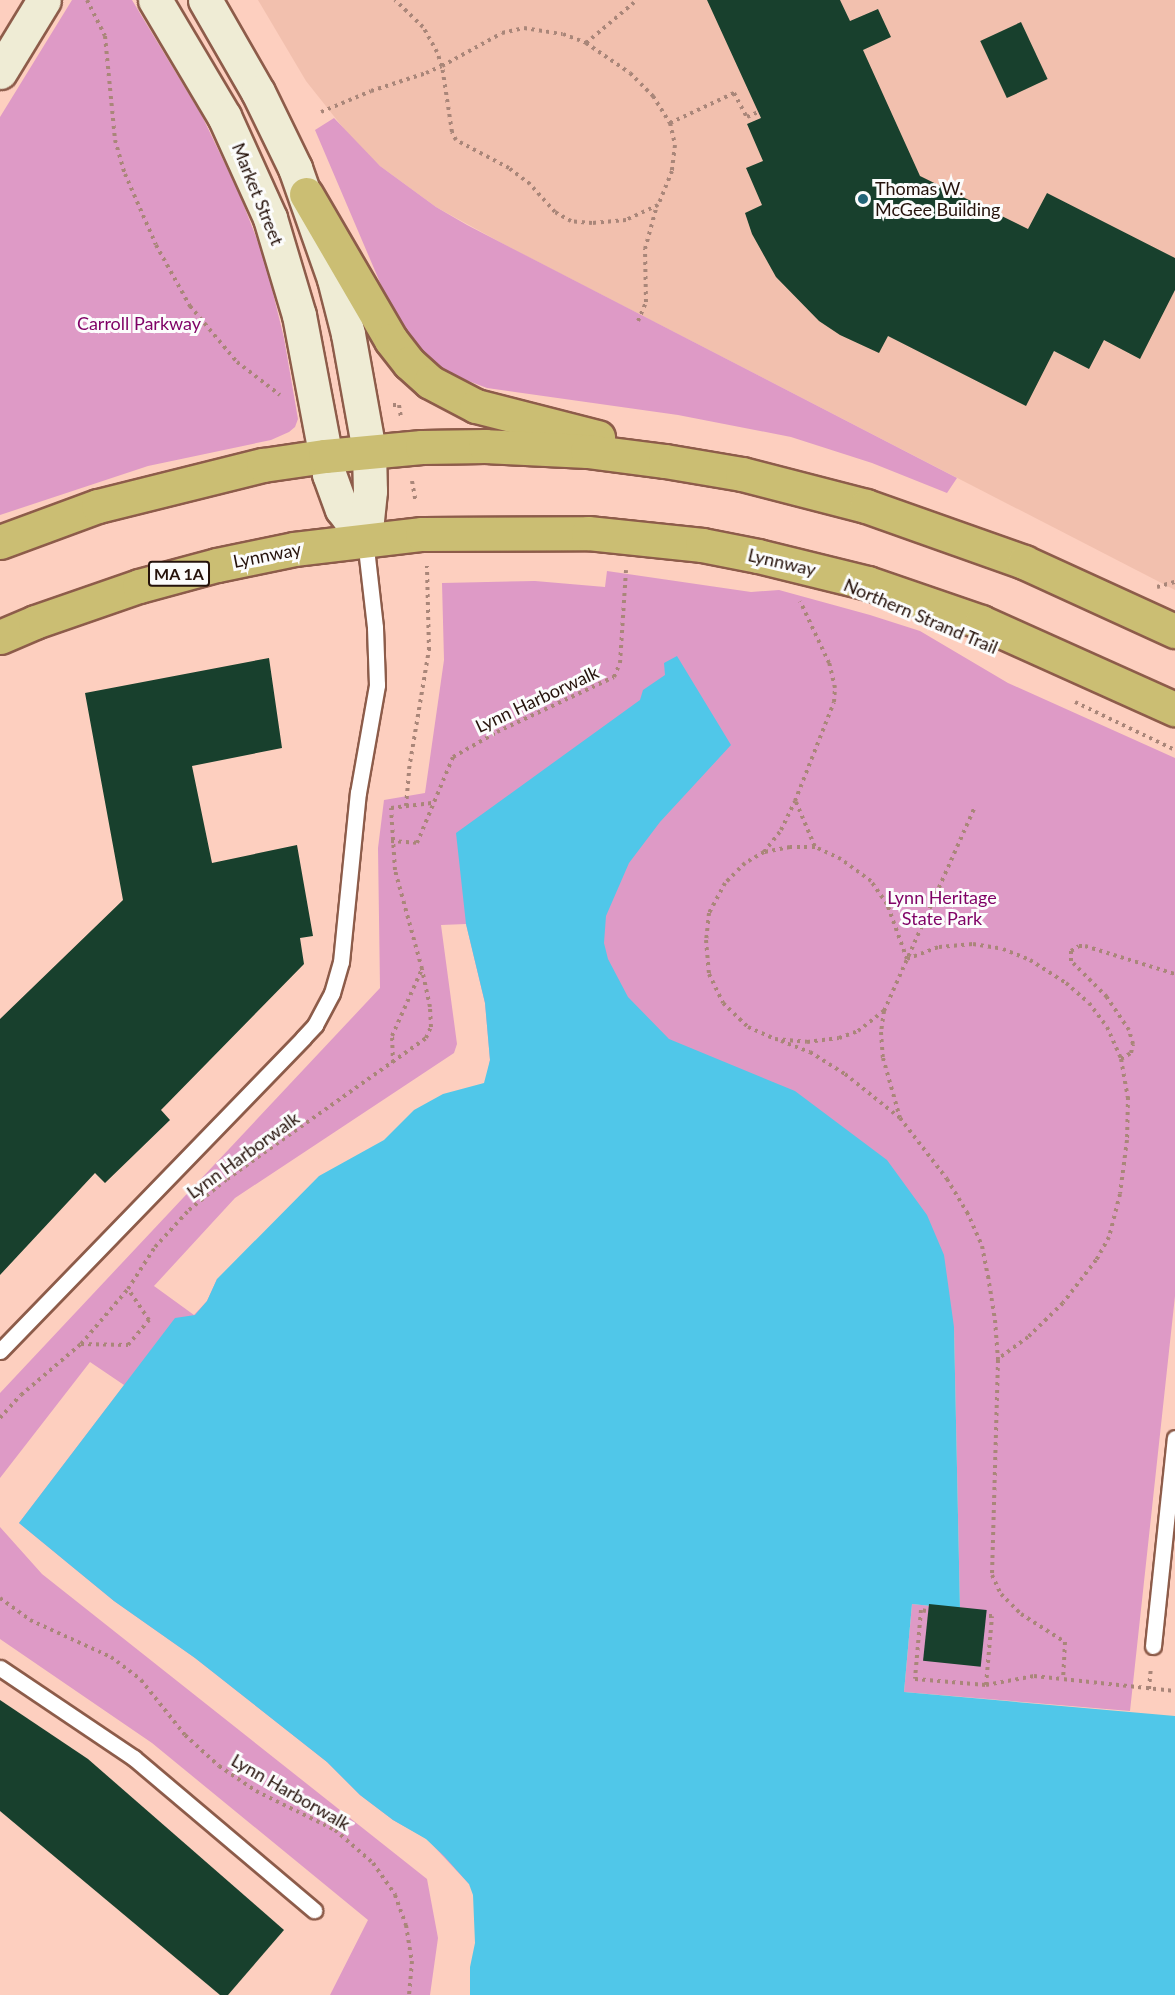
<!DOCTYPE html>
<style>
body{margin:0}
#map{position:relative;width:1175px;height:1995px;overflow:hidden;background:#fdcfbf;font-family:Lato,sans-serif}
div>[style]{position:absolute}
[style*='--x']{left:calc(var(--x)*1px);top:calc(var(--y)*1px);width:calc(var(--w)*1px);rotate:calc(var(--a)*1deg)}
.built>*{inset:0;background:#f2c0ae}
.green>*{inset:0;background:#de9ac6}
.water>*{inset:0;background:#50c7e9}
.building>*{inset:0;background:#18402d;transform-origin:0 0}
.path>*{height:4px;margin-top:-2px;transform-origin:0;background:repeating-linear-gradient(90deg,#a98679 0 3px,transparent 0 7.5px)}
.roads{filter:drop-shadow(2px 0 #8d5c4a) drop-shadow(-2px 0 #8d5c4a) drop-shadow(0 2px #8d5c4a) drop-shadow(0 -2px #8d5c4a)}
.lane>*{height:15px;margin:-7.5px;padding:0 7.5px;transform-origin:7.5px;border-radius:7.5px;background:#fff}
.secondary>*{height:33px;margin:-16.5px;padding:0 16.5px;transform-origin:16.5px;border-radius:16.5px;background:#efecd5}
.highway>*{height:33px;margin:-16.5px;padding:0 16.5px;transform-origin:16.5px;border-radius:16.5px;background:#cbbe73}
.dots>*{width:16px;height:16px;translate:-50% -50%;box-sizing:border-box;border:3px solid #fcfcfc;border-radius:50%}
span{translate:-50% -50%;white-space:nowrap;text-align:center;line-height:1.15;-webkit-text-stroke:6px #fcfcfc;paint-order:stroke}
.shield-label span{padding:2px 4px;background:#fcfcfc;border:2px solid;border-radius:4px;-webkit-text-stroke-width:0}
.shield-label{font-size:16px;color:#25120b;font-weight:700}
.poi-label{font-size:18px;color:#25120b}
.left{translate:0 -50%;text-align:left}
.street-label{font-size:18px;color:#25120b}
.park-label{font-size:18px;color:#7f0165}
</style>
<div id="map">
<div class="built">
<div style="clip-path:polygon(258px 0,1175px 0,1175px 590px,509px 247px,436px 207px,380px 166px,356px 144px,306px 81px)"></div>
</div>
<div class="green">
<div style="clip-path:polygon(72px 0,132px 0,202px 116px,239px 193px,265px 260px,284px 338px,298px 419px,295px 427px,289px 432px,271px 440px,148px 466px,0 515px,0 117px)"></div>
<div style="clip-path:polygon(334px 118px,380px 166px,436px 207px,467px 225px,957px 478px,947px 493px,872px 463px,791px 437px,678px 415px,487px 388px,450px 374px,419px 352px,396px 320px,315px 130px)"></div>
<div style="clip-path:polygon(607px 571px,751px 592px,779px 590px,870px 615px,920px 631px,1008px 683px,1175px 758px,1175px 1296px,1130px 1711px,904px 1692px,912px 1604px,960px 1609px,954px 1327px,487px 1076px,490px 1060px,485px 1003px,466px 924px,441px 925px,457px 1044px,454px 1053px,235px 1198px,154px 1286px,194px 1315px,207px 1301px,217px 1279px,286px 1360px,473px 1895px,469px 1884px,427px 1839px,393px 1820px,360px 1795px,327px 1762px,195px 1658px,114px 1601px,19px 1523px,124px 1385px,90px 1362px,0 1478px,0 1393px,380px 988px,378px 848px,384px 800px,425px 793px,444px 660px,442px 583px,535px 581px,605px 587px)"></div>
<div style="clip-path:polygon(0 1527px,42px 1574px,427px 1879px,438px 1938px,430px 1995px,330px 1995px,368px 1920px,152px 1743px,0 1639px)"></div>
</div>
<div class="water">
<div style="clip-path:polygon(677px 656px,731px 745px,660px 822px,629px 863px,606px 916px,604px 943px,608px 959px,628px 997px,669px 1039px,795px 1091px,887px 1160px,927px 1215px,944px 1255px,954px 1327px,960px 1609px,912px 1604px,904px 1692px,1175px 1716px,1175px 1995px,470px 1995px,470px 1967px,475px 1943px,473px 1895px,469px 1884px,444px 1856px,426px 1839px,393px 1820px,360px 1795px,327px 1762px,195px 1658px,114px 1601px,19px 1523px,175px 1318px,195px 1315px,207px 1301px,217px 1279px,319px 1176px,384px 1140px,414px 1110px,443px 1094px,484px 1083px,490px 1060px,485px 1003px,466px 924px,456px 833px,640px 700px,643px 690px,665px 675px,664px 663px)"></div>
</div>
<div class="building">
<div style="clip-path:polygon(707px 0,840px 0,850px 21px,878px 9px,891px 37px,863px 50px,920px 176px,1028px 229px,1047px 193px,1175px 258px,1175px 290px,1140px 359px,1104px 340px,1089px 369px,1054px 351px,1026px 406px,888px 336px,879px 353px,840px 335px,819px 321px,776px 277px,752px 234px,745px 213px,762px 205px,746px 168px,763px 161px,747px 124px,761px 118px)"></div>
<div style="left:1021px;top:22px;width:63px;height:45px;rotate:65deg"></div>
<div style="clip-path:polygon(269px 658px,282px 748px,192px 766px,212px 863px,297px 845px,313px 936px,300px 938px,304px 964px,161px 1110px,170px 1120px,105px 1183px,95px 1173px,0 1275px,0 1019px,123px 900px,85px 693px)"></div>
<div style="left:929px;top:1604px;width:58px;height:57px;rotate:6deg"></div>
<div style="clip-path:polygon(0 1700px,88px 1759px,284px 1930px,228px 1995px,220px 1995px,0 1811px)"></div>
</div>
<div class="path">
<div style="--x:87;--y:0;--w:40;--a:63.4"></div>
<div style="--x:105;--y:36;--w:104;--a:84.5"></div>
<div style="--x:115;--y:140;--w:35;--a:74"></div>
<div style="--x:125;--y:174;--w:77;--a:66.4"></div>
<div style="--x:156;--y:245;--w:70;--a:60.9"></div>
<div style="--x:190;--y:306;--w:73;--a:50"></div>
<div style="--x:237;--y:362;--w:54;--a:37.5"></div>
<div style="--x:586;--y:43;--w:67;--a:-40.1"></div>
<div style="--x:321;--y:112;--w:54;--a:-22.8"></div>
<div style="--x:371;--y:91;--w:58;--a:-18.1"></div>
<div style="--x:426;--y:73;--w:17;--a:-24"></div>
<div style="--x:442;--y:66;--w:68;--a:-28.8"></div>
<div style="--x:502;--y:33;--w:23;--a:-13"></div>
<div style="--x:524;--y:28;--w:39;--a:9"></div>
<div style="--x:563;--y:34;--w:25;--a:21"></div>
<div style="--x:586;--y:43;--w:53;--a:34.3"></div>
<div style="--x:630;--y:73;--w:33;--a:45"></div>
<div style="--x:653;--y:96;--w:32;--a:58"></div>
<div style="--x:670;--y:123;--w:23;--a:77"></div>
<div style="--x:675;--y:145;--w:26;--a:97"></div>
<div style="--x:672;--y:171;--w:37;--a:112"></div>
<div style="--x:658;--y:205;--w:35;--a:155"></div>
<div style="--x:626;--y:220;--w:34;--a:175"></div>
<div style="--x:592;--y:223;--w:21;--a:-175"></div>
<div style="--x:571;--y:221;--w:18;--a:-151"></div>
<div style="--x:555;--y:212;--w:38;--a:-132"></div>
<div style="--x:530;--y:184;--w:26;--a:-143"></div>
<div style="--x:509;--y:168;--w:60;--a:-152.2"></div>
<div style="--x:456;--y:140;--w:9;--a:-117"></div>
<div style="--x:452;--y:132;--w:67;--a:-98.6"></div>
<div style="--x:442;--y:66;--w:15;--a:-110"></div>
<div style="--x:437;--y:52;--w:29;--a:-119"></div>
<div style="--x:423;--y:27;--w:39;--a:-136"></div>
<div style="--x:670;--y:123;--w:71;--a:-25.1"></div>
<div style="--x:734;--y:93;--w:27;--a:62"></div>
<div style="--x:747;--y:117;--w:12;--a:-24"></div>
<div style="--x:638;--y:321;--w:21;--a:-67"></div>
<div style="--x:646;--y:302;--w:53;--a:-91.1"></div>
<div style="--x:645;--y:249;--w:46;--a:-74.7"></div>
<div style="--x:393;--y:405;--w:6;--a:0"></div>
<div style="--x:399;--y:405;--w:12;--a:81"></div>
<div style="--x:412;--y:481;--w:22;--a:80"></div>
<div style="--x:1157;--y:587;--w:19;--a:-16"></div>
<div style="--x:1075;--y:702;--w:111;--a:25.6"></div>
<div style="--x:796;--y:802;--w:49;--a:67.1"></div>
<div style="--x:406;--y:806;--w:37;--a:-85"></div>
<div style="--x:409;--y:769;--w:121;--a:-80.5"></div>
<div style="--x:429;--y:650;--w:84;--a:-91.4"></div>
<div style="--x:391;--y:841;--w:26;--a:4"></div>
<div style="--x:417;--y:843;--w:93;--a:-67.3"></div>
<div style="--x:453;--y:757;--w:51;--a:-29.6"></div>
<div style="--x:497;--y:732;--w:129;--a:-25.2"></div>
<div style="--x:614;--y:677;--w:15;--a:-67"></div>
<div style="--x:620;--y:663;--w:93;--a:-86.3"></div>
<div style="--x:764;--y:852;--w:28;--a:-52"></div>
<div style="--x:781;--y:830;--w:32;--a:-64"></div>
<div style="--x:795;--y:801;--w:106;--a:-68.5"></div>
<div style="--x:834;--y:702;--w:14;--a:-86"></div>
<div style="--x:835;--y:688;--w:26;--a:-103"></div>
<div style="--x:829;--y:663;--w:68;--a:-115.1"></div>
<div style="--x:907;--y:959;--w:59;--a:-110"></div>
<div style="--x:887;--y:904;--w:28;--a:-125"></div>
<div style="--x:871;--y:881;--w:37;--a:-144"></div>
<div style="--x:841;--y:859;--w:29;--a:-155"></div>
<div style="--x:815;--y:847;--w:25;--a:180"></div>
<div style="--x:790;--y:847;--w:26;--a:169"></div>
<div style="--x:764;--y:852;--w:22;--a:150"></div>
<div style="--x:745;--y:863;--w:28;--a:135"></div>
<div style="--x:725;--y:883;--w:34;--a:118"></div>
<div style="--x:709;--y:913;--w:27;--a:96"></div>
<div style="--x:706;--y:940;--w:34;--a:85"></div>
<div style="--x:709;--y:974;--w:32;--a:64"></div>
<div style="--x:723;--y:1003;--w:35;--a:44"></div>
<div style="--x:748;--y:1027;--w:30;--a:24"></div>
<div style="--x:775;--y:1039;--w:32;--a:5"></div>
<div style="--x:807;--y:1042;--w:32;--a:-7"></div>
<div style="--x:839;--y:1038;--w:20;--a:-20"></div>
<div style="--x:858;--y:1031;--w:33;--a:-38"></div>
<div style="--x:884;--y:1011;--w:221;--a:-66"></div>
<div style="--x:907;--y:959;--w:34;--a:-21"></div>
<div style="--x:939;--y:947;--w:34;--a:-5"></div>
<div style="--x:973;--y:944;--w:30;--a:9"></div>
<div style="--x:1003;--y:949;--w:29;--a:22"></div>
<div style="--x:1030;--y:960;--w:43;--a:32.6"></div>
<div style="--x:1066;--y:983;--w:30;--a:41"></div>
<div style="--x:1089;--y:1003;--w:30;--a:53"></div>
<div style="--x:1107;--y:1027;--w:35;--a:66"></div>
<div style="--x:1121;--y:1059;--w:39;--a:80"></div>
<div style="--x:1128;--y:1097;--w:43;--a:91.3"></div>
<div style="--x:1127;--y:1140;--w:54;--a:97.4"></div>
<div style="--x:1120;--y:1194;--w:44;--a:104.3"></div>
<div style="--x:1109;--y:1237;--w:26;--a:119"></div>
<div style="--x:1096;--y:1260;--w:54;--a:127.5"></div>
<div style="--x:1063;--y:1303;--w:49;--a:135.8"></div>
<div style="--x:1028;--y:1337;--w:37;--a:144"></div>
<div style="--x:884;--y:1011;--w:21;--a:98"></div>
<div style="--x:881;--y:1032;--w:26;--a:86"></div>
<div style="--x:883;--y:1058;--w:62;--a:74.2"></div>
<div style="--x:900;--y:1118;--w:77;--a:52.4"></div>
<div style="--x:947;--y:1179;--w:39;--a:59"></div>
<div style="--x:967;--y:1212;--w:37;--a:66"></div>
<div style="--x:982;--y:1246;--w:31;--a:79"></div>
<div style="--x:988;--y:1276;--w:45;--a:81"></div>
<div style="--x:995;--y:1320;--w:40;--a:85.7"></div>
<div style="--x:998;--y:1360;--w:215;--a:91.6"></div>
<div style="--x:992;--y:1575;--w:21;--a:65"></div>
<div style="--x:1001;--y:1594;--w:28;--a:45"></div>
<div style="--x:1021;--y:1614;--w:52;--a:32.5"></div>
<div style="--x:1065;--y:1642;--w:37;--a:93"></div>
<div style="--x:781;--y:1041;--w:31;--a:21"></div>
<div style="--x:810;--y:1052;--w:41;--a:32.2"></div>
<div style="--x:845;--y:1074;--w:70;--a:38.7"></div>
<div style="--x:1121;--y:1059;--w:12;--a:-31"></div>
<div style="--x:1131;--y:1053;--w:9;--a:-77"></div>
<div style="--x:1133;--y:1044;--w:15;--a:-106"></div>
<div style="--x:1129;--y:1030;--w:40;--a:-124"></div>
<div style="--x:1107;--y:997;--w:51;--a:-135"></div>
<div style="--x:1071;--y:961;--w:10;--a:-90"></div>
<div style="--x:1071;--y:951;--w:9;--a:-32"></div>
<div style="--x:1079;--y:946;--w:6;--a:0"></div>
<div style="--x:1085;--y:946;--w:94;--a:17.3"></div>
<div style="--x:393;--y:1063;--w:27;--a:-92"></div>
<div style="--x:392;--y:1036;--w:73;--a:-65.9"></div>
<div style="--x:422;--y:969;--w:103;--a:-105.3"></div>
<div style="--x:395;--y:870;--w:62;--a:-93.7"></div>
<div style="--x:391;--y:808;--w:41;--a:-7"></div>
<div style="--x:81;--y:1344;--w:72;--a:-49.5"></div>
<div style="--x:128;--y:1289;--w:50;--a:-57.3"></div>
<div style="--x:155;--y:1247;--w:50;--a:-47.4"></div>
<div style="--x:189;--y:1210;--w:49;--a:-39.2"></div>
<div style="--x:227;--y:1179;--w:244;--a:-35.3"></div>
<div style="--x:426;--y:1038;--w:12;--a:-66"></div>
<div style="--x:431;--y:1027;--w:20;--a:-93"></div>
<div style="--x:430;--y:1007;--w:39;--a:-102"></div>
<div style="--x:0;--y:1418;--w:31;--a:-48"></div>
<div style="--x:21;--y:1395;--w:79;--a:-40.4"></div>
<div style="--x:81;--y:1344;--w:47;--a:1.2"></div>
<div style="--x:128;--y:1345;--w:33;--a:-50"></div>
<div style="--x:149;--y:1320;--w:37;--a:-124"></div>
<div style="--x:0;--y:1598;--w:37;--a:36"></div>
<div style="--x:30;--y:1620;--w:89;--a:24.6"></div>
<div style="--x:111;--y:1657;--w:38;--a:37"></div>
<div style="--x:141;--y:1680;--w:70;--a:51.3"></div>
<div style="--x:185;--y:1735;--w:46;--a:42.4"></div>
<div style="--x:219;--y:1766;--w:45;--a:34"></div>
<div style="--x:256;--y:1791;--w:88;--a:26.3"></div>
<div style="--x:335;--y:1830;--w:50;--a:41"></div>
<div style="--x:373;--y:1863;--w:39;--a:55"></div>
<div style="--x:395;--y:1895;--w:32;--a:70"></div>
<div style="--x:406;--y:1925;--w:36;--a:81"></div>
<div style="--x:412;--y:1961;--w:34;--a:95"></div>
<div style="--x:926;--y:1611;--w:5;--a:-169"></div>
<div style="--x:921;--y:1610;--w:69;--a:95"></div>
<div style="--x:915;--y:1679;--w:71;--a:4.8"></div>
<div style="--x:986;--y:1685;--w:49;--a:-10.6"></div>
<div style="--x:1034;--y:1676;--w:142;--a:6.1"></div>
<div style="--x:986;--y:1685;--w:69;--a:-85"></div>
<div style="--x:992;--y:1616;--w:4;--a:180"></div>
<div style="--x:1149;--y:1689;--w:21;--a:-85"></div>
</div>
<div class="roads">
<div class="lane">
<div style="--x:0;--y:1351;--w:436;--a:-45.9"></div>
<div style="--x:303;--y:1038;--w:18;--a:-47"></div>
<div style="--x:315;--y:1025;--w:36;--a:-62"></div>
<div style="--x:332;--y:993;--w:32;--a:-74"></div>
<div style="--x:341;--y:962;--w:170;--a:-84.3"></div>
<div style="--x:358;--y:793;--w:110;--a:-80"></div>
<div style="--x:377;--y:685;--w:58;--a:-92"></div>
<div style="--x:375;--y:627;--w:89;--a:-96.5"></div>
<div style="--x:1153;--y:1646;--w:209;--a:-84"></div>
<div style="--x:0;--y:1668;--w:161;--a:33.9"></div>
<div style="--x:134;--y:1758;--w:236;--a:40.2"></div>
</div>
<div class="secondary">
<div style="--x:155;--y:0;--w:135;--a:59.3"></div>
<div style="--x:224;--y:116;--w:112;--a:65.7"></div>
<div style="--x:270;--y:218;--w:101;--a:73.4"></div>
<div style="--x:299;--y:315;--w:162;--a:79.3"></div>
<div style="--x:329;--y:474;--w:37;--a:70"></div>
<div style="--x:342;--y:509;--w:38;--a:53"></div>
<div style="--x:205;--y:0;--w:106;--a:60.1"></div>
<div style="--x:258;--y:92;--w:85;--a:64"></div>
<div style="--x:295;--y:168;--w:118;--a:70.6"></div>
<div style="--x:334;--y:279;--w:57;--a:75.7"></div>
<div style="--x:348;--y:334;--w:119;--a:79.8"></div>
<div style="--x:369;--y:451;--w:40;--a:88.6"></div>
<div style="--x:370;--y:491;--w:48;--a:95.9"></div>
<div style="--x:0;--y:72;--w:84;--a:-58.6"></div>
</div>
<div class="highway">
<div style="--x:306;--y:194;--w:169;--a:59.8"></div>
<div style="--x:391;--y:340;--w:29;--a:52"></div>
<div style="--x:409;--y:363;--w:28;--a:42"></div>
<div style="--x:430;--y:382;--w:52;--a:27.6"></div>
<div style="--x:476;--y:406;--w:126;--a:14.3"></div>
<div style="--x:0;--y:542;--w:104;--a:-20.2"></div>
<div style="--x:98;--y:506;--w:170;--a:-14"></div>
<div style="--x:263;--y:465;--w:63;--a:-8.3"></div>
<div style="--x:325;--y:456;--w:97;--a:-5.3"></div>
<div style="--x:422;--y:447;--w:63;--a:-0.9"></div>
<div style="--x:485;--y:446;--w:102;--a:2.8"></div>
<div style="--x:587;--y:451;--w:79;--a:7.3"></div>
<div style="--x:665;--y:461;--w:78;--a:9.6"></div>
<div style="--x:742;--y:474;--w:128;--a:14.5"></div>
<div style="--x:866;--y:506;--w:168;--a:19.5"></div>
<div style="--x:1024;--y:562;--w:166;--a:24.6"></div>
<div style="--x:0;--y:637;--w:38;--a:-23"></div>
<div style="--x:35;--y:622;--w:110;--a:-19.1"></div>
<div style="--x:139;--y:586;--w:81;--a:-15.1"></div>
<div style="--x:217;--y:565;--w:79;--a:-11.7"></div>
<div style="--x:294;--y:549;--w:129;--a:-6.7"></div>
<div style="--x:422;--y:534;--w:166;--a:-0.3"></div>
<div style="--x:588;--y:533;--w:115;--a:6"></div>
<div style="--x:702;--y:545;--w:57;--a:11.1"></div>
<div style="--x:758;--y:556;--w:113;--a:13.8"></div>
<div style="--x:868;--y:583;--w:120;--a:19"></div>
<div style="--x:981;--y:622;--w:213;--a:24.2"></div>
</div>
</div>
<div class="dots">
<div style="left:863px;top:199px;background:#226578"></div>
</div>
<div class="shield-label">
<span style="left:179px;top:574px">MA 1A</span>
</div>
<div class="poi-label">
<span class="left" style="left:875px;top:199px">Thomas W.<br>McGee Building</span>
</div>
<div class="street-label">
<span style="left:258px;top:194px;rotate:68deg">Market Street</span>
<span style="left:267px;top:555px;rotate:-11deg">Lynnway</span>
<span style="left:782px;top:562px;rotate:13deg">Lynnway</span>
<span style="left:921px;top:616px;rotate:23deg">Northern Strand Trail</span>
<span style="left:537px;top:699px;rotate:-25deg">Lynn Harborwalk</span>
<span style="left:243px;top:1155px;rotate:-36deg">Lynn Harborwalk</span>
<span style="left:291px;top:1792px;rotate:30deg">Lynn Harborwalk</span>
</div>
<div class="park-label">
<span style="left:139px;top:323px">Carroll Parkway</span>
<span style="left:942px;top:908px">Lynn Heritage<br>State Park</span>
</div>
</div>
